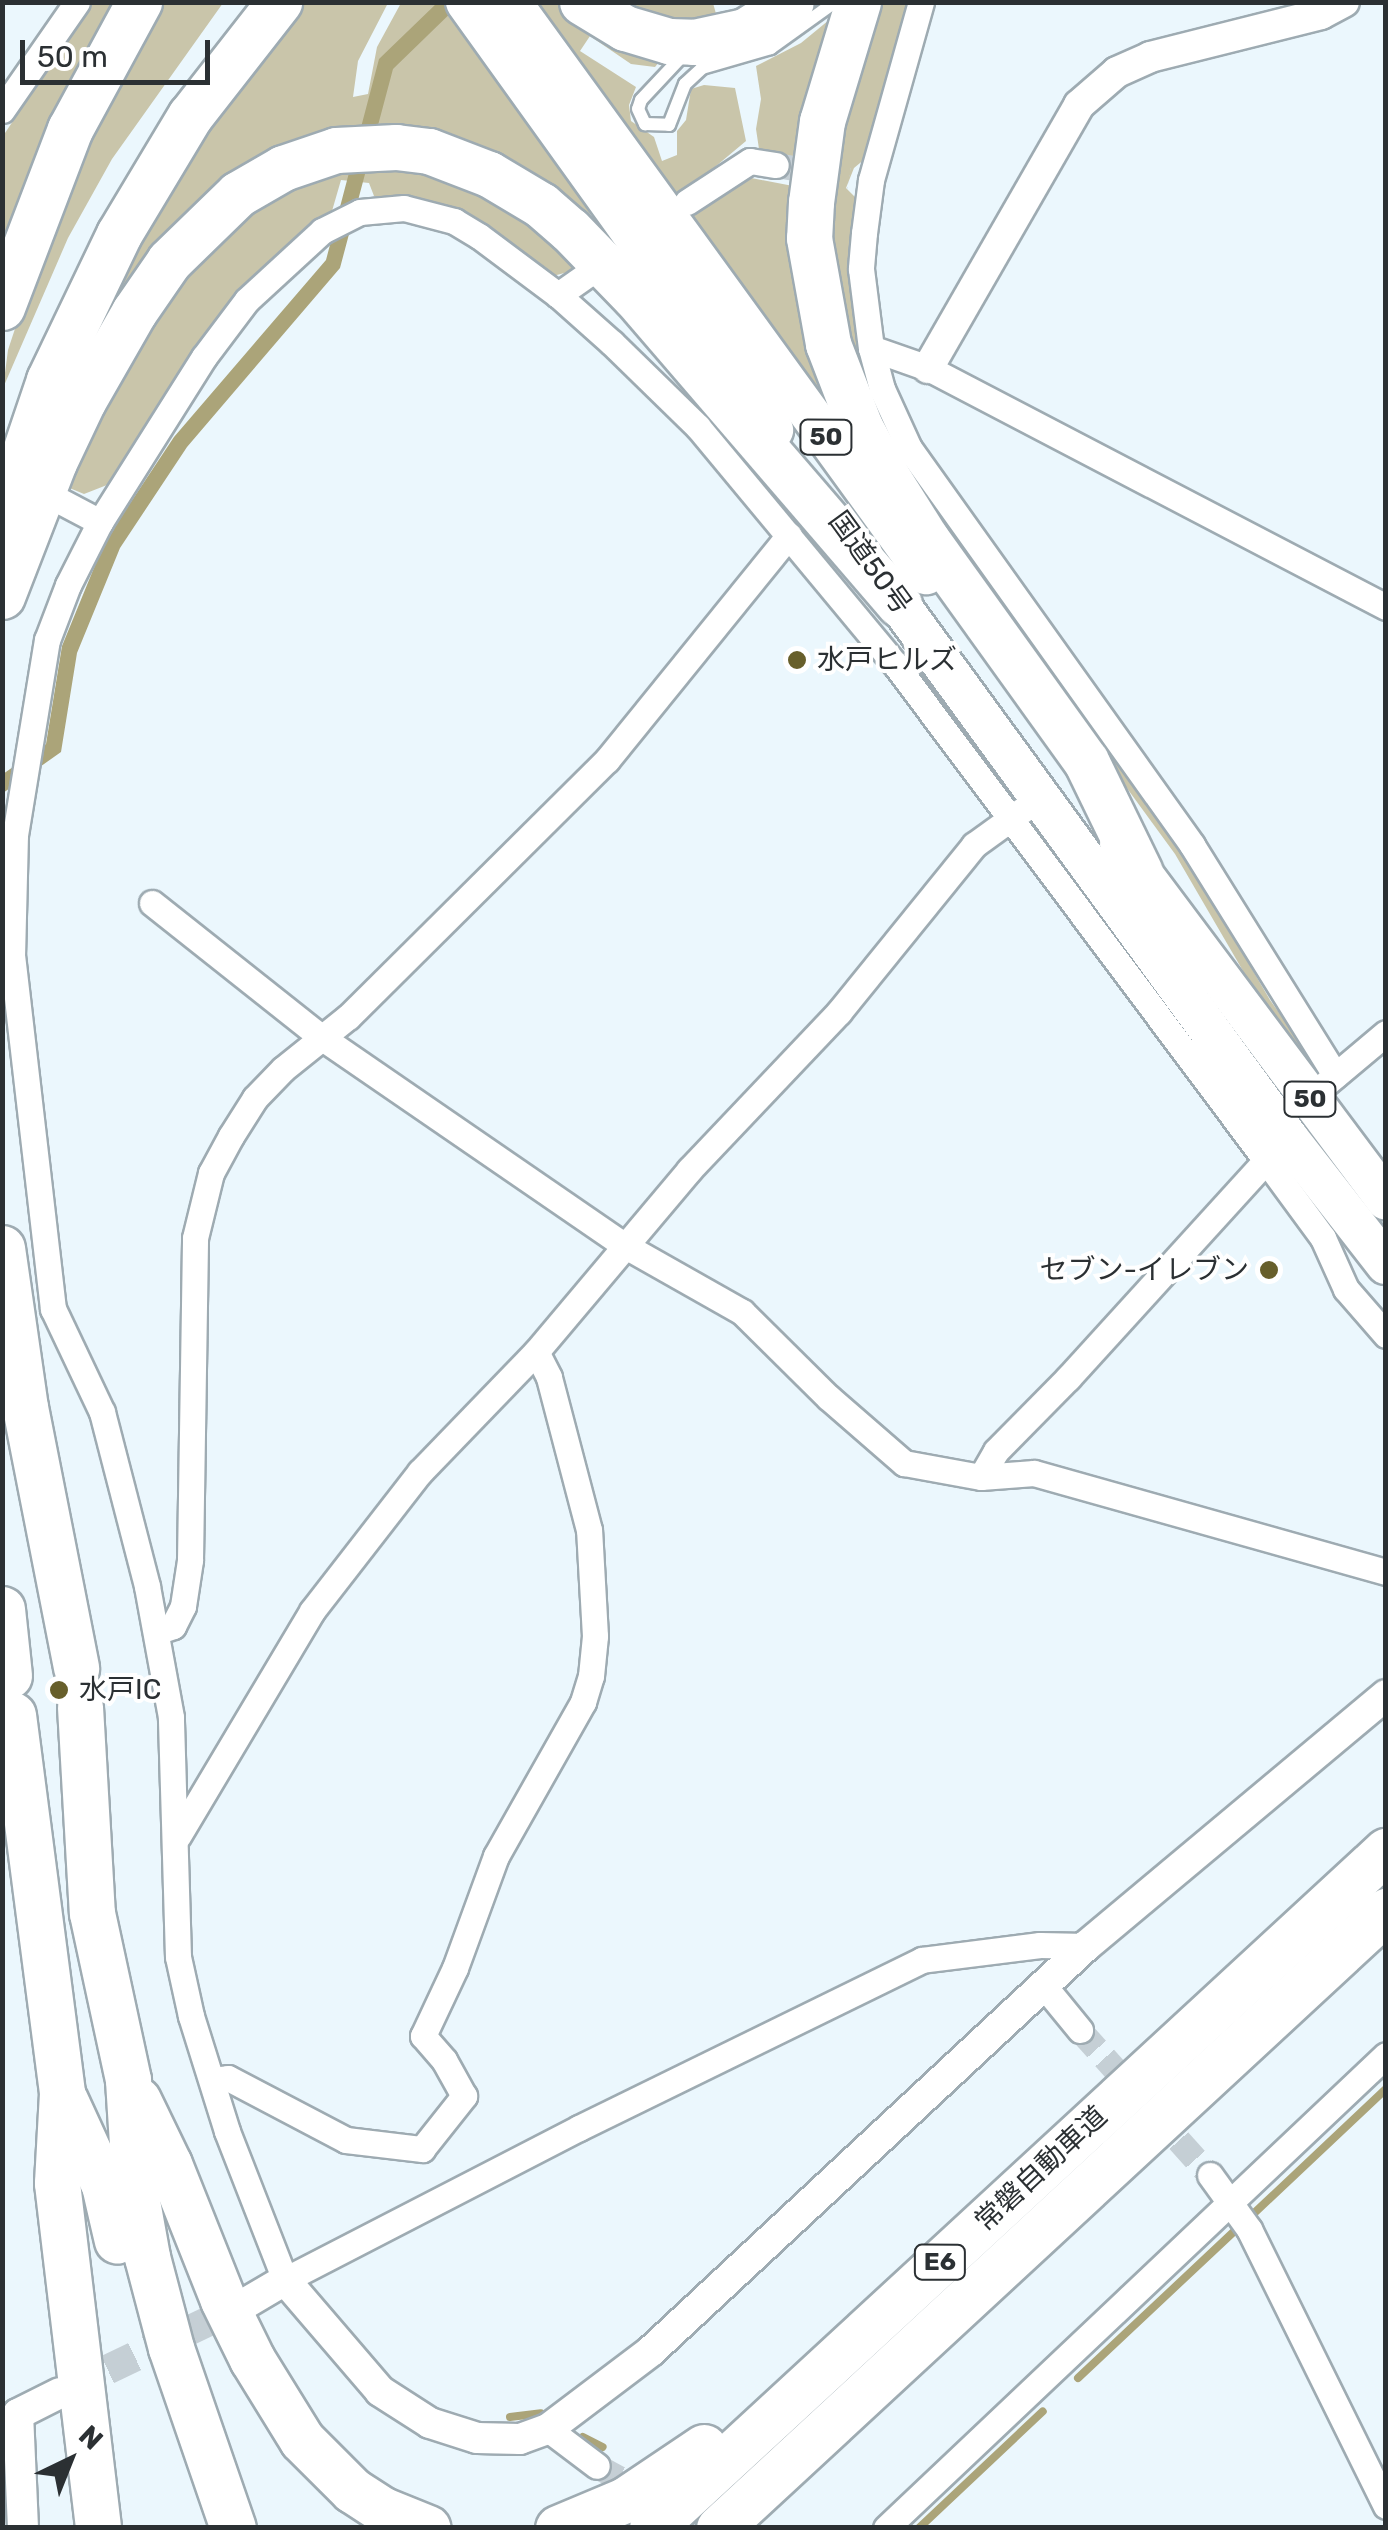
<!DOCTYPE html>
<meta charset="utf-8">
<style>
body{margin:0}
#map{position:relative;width:1388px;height:2530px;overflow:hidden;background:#ebf7fd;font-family:Rubik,"Noto Sans JP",sans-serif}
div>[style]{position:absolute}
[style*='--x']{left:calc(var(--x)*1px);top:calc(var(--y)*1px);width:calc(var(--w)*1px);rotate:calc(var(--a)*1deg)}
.green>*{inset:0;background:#c9c5aa}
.water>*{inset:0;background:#aba479}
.stream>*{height:8px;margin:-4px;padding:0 4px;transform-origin:4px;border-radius:4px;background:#aba479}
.minor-tunnel>*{height:25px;margin-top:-12.5px;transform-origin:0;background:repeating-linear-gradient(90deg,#c5cfd5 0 25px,transparent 0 37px)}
.tertiary-tunnel>*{height:30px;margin-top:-15px;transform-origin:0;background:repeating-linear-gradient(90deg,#c5cfd5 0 30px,transparent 0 45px)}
.roads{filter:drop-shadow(2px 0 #9eabb2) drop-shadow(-2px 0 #9eabb2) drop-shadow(0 2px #9eabb2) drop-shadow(0 -2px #9eabb2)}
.service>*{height:12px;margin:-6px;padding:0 6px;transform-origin:6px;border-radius:6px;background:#fff}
.minor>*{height:25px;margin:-12.5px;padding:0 12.5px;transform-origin:12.5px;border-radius:12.5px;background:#fff}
.tertiary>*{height:30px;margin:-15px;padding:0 15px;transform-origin:15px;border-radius:15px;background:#fff}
.trunk>*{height:40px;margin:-20px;padding:0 20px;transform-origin:20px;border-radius:20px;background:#fff}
.motorway>*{height:45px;margin:-22.5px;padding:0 22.5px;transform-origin:22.5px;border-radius:22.5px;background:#fff}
.dots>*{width:28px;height:28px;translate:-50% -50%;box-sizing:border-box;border:5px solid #fff;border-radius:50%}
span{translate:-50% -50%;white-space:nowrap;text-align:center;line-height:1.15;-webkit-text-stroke:8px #fff;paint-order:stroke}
.shield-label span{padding:2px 8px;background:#fff;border:2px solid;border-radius:8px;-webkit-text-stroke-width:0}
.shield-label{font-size:25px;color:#2b3033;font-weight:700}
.street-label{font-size:28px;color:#2b3033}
.poi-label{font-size:28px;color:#2b3033}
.left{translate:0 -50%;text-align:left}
.right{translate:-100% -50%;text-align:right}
.frame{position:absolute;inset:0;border:5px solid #2b3033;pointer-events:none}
.north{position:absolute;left:20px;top:2410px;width:100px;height:100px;-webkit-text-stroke:8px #fff;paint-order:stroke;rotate:43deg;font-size:28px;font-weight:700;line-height:40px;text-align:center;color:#2b3033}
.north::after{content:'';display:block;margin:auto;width:35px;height:45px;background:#2b3033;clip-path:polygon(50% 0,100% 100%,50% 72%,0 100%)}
.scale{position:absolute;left:20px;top:40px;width:190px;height:45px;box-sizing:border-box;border:5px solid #2b3033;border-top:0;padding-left:12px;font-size:30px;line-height:35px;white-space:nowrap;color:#2b3033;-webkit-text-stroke:8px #fff;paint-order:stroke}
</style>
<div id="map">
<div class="green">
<div style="clip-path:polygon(92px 3px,118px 3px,3px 249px,3px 136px)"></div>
<div style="clip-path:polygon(162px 3px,223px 3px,112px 159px,68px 238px,3px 388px,8px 350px,35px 268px,131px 43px)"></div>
<div style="clip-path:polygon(300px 3px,388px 3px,358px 61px,353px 97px,368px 94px,377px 47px,401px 3px,439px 3px,582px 199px,605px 242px,577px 214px,307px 141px,55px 408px,163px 188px)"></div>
<div style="clip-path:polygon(536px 3px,558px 3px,581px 22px,667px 52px,655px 67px,631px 64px,590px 36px,580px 51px,636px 87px,629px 105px,631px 121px,654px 137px,662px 161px,677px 155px,677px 131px,686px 120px,691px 89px,704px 85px,735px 88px,746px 141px,679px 197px)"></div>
<div style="clip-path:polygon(617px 3px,713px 3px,718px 21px,650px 17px)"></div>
<div style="clip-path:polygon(870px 3px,907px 3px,866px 158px,854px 168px,846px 188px,858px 200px,853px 230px,853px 306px,864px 372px,876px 406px,933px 505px,1178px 842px,1270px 1000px,1314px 1062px,1307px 1066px,1264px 1007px,1175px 854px,972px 576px,888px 446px,832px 315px,829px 164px)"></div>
<div style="clip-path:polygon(840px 11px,797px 164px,759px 149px,756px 129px,761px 99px,756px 66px,801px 43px)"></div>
<div style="clip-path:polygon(422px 164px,502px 200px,583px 268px,553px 276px,412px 200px,374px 196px,369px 183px,341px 180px,332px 211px,312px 221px,263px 268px,222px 315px,126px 466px,107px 485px,84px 494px,55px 482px,179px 272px,243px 209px,308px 175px)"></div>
<div style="clip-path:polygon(741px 176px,793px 186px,849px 426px,812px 388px,691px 213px)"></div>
</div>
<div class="water">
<div style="clip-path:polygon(437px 3px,461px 3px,393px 69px,340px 268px,187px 447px,120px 548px,77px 653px,61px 752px,3px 793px,3px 774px,46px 744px,62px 646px,105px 541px,174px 437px,326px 260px,379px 59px)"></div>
</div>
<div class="stream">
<div style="--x:1250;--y:2217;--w:187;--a:-43.3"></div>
<div style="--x:1078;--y:2378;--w:222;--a:-43.2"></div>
<div style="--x:510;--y:2417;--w:31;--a:-7"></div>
<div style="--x:583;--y:2437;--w:22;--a:27"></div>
<div style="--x:919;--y:2528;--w:170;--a:-43.3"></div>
</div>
<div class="minor-tunnel">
<div style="--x:776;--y:165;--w:74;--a:9.3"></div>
<div style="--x:1080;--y:2030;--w:195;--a:48.1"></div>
<div style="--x:597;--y:2466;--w:130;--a:28.5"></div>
</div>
<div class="tertiary-tunnel">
<div style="--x:67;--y:2389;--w:194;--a:-25.6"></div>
</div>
<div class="roads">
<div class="service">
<div style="--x:687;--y:51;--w:67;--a:133.2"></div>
<div style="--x:641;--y:100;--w:9;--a:108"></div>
<div style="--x:638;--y:109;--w:17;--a:65"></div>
<div style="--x:645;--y:124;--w:24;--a:2"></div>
<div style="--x:669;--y:125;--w:44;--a:-68.7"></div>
<div style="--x:685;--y:84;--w:23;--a:-43"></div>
<div style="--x:702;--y:68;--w:72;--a:-16.2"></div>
<div style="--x:771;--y:48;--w:79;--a:-35.7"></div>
</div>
<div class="minor">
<div style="--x:921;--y:2;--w:185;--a:105.7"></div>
<div style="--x:871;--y:180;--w:53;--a:97.5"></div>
<div style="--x:864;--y:233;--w:36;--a:95"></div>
<div style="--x:861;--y:269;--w:80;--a:82.8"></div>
<div style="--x:871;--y:348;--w:42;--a:75"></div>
<div style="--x:882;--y:389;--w:65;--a:65.4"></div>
<div style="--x:909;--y:448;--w:488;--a:54.5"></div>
<div style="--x:1192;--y:845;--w:271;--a:58.1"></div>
<div style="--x:2;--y:110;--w:131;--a:-55.2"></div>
<div style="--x:687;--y:202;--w:75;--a:-33.1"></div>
<div style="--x:750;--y:161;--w:26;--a:9"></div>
<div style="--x:558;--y:295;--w:38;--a:-35"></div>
<div style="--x:871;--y:348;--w:60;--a:19.3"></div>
<div style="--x:928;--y:368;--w:517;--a:27.56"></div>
<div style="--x:62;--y:502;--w:43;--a:27.8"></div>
<div style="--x:152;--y:903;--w:216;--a:38.4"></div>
<div style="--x:321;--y:1037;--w:365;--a:34.5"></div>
<div style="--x:622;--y:1244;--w:138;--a:29.5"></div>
<div style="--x:742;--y:1312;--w:121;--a:44.7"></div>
<div style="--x:828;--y:1397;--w:101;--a:41"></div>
<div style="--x:904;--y:1463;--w:78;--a:10.3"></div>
<div style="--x:981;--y:1477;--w:53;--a:-4.3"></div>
<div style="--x:1034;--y:1473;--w:366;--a:15.7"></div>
<div style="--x:1324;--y:1085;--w:81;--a:-40"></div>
<div style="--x:981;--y:1477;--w:30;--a:-60"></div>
<div style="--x:996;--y:1451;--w:103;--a:-45.4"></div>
<div style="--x:1068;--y:1378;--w:311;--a:-47.7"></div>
<div style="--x:156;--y:1632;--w:18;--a:-19"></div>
<div style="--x:173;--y:1626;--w:22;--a:-63"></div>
<div style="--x:183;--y:1606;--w:47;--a:-81.3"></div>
<div style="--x:190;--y:1560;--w:322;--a:-89.1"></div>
<div style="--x:195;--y:1238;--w:67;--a:-76.2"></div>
<div style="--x:211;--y:1173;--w:42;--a:-61.6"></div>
<div style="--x:231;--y:1136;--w:45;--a:-57.7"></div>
<div style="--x:255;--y:1098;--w:40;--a:-46"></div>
<div style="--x:283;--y:1069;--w:83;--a:-38.7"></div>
<div style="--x:348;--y:1017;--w:365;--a:-44.8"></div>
<div style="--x:607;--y:760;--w:289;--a:-51"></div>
<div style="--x:178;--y:1836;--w:262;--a:-59.2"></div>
<div style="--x:312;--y:1611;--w:176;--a:-52.2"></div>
<div style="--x:420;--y:1472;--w:167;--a:-46"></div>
<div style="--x:536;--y:1352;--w:238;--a:-49.9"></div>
<div style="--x:689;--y:1170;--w:218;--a:-46.5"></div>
<div style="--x:839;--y:1012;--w:215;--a:-51"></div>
<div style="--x:974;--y:845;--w:62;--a:-35.8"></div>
<div style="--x:1086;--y:1946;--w:46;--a:-178.8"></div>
<div style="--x:1040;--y:1945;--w:119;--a:172.8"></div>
<div style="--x:922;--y:1960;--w:382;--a:153.9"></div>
<div style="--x:579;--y:2128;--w:331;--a:152.7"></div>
<div style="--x:285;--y:2280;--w:160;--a:-111.3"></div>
<div style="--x:227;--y:2131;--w:121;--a:-107.4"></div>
<div style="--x:191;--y:2016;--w:60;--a:-102.4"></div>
<div style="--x:178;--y:1957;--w:240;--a:-91.7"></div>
<div style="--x:171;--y:1717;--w:133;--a:-100.4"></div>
<div style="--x:147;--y:1586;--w:180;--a:-104.5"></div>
<div style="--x:102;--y:1412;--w:114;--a:-115.4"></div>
<div style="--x:53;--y:1309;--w:354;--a:-96.6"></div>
<div style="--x:12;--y:957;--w:122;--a:-88.6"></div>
<div style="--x:15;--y:835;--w:198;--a:-80.7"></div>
<div style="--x:47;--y:640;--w:59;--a:-69.1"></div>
<div style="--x:68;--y:585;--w:71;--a:-63.1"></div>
<div style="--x:100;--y:522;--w:195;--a:-57.8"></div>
<div style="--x:204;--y:357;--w:71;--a:-53"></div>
<div style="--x:247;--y:300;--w:102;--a:-42.6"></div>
<div style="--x:322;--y:231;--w:42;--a:-26.6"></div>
<div style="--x:360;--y:212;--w:44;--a:-5.2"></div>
<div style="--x:404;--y:208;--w:52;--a:14.6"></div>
<div style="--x:454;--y:221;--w:29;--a:31"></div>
<div style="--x:479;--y:236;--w:99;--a:36.8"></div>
<div style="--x:558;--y:295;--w:72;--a:41.6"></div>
<div style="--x:612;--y:343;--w:120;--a:44.3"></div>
<div style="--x:698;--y:427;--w:308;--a:50.3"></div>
<div style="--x:895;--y:664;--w:618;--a:53.22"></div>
<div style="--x:1265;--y:1159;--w:98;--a:53.7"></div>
<div style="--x:1323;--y:1238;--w:56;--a:65.7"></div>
<div style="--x:1346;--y:1289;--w:61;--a:49"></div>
<div style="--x:1044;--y:1986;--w:57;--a:50.7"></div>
<div style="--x:212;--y:2080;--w:16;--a:-7"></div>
<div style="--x:228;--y:2078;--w:133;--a:27.7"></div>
<div style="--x:346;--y:2140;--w:77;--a:6.8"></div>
<div style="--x:422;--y:2149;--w:68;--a:-51.6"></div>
<div style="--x:464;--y:2096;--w:41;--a:-119.1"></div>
<div style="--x:444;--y:2060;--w:32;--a:-131"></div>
<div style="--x:423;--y:2036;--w:75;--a:-64.8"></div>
<div style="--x:455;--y:1968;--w:119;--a:-69.9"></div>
<div style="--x:496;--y:1856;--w:177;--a:-60.5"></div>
<div style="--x:583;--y:1702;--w:27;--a:-73"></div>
<div style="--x:591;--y:1676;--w:40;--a:-84.3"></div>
<div style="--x:595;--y:1636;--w:106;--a:-93.2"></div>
<div style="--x:589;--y:1530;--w:158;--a:-104.7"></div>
<div style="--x:549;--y:1377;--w:28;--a:-117"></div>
<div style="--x:1210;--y:2175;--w:67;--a:54.2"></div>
<div style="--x:1249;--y:2229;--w:309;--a:63.7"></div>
<div style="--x:548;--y:2429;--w:61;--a:37.1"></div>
<div style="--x:886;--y:2528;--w:688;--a:-43.41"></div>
</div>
<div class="tertiary">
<div style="--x:928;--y:368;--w:303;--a:-60.1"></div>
<div style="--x:1079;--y:105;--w:50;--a:-41"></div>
<div style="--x:1117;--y:72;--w:36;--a:-24"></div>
<div style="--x:1150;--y:57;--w:176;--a:-14.1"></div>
<div style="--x:1321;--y:14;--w:26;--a:-28"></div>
<div style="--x:246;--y:2303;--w:45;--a:-30.5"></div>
<div style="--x:285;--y:2280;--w:146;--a:49.4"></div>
<div style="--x:380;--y:2391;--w:59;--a:32.6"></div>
<div style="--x:430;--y:2423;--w:49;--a:17.7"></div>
<div style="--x:477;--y:2438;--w:43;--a:1.3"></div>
<div style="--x:520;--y:2439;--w:30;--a:-20"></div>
<div style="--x:548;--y:2429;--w:129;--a:-37.1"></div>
<div style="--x:651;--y:2351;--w:594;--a:-42.95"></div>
<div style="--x:1086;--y:1946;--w:391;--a:-39.9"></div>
<div style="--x:23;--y:2528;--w:114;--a:-92.5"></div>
<div style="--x:18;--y:2414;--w:47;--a:-26.6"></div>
</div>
<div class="trunk">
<div style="--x:466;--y:2;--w:527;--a:54.35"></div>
<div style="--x:511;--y:2;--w:707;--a:54.04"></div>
<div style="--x:880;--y:578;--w:693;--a:53.92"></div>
<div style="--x:1288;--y:1138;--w:160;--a:52.1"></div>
<div style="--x:1120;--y:844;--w:444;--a:53.2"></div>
</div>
<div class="motorway">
<div style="--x:582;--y:2;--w:50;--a:31.2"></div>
<div style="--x:625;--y:28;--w:46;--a:16.5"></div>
<div style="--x:669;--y:41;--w:25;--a:2"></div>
<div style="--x:694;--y:42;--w:52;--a:-12.2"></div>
<div style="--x:745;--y:31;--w:54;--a:-32.2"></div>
<div style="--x:858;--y:2;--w:124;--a:106.8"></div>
<div style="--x:822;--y:121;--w:82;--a:97.7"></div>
<div style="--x:811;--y:202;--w:36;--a:93"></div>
<div style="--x:809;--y:238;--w:108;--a:79.8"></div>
<div style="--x:828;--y:344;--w:89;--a:68.9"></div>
<div style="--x:860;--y:427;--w:55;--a:61.6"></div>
<div style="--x:886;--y:475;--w:77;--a:57.8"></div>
<div style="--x:927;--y:540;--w:272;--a:54.3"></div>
<div style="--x:1086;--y:761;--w:123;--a:64.1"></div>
<div style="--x:2;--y:307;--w:191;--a:-69.1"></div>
<div style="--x:70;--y:129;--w:145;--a:-61.5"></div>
<div style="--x:3;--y:516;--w:144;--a:-71.3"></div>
<div style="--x:49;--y:380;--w:162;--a:-64.4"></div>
<div style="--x:119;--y:234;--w:138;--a:-59"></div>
<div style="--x:190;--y:116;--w:145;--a:-52"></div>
<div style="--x:2;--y:596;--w:144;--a:-68.8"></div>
<div style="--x:54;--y:462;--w:68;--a:-64.6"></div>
<div style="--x:83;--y:401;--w:103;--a:-60.2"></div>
<div style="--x:134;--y:312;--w:62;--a:-55.5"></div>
<div style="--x:169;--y:261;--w:96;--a:-44.2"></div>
<div style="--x:238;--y:194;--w:52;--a:-30"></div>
<div style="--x:283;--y:168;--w:56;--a:-18.8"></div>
<div style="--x:336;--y:150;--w:60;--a:-2.9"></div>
<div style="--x:396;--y:147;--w:33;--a:7"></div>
<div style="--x:429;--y:151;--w:64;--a:21"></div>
<div style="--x:489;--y:174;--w:61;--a:30.8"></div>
<div style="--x:541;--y:205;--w:38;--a:41"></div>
<div style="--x:570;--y:230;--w:93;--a:45.9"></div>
<div style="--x:635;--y:297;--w:405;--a:49.3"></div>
<div style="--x:2;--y:1248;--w:161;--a:81.8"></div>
<div style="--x:25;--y:1407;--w:266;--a:78.9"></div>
<div style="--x:2;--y:1609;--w:67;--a:84"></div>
<div style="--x:80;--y:1707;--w:206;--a:86.7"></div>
<div style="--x:92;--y:1913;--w:171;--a:77.8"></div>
<div style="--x:128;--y:2080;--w:110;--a:86.4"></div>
<div style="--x:135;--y:2190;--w:68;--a:79.8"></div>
<div style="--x:147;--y:2257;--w:94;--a:75.2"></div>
<div style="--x:171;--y:2348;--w:190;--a:71"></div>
<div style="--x:13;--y:1715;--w:381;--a:82.6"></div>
<div style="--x:62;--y:2093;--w:90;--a:93.2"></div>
<div style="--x:57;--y:2183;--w:347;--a:83.2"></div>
<div style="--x:65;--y:2100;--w:94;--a:65.4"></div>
<div style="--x:104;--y:2185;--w:57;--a:76.9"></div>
<div style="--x:138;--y:2100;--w:71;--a:64.2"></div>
<div style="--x:169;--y:2164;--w:146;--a:68.3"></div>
<div style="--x:223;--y:2300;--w:66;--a:63.8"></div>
<div style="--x:252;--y:2359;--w:95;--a:58.3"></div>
<div style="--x:302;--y:2440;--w:71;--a:45"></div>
<div style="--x:352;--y:2490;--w:37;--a:33"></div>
<div style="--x:383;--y:2510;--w:48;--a:21.8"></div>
<div style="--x:558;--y:2528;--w:73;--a:-22.7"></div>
<div style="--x:625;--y:2500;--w:95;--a:-33.9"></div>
<div style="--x:652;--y:2528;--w:999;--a:-42.69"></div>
<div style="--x:719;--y:2528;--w:909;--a:-42.77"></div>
</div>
</div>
<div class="dots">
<div style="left:797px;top:660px;background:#675f2b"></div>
<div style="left:1269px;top:1270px;background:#675f2b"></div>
<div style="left:59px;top:1690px;background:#675f2b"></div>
</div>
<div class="shield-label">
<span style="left:826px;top:437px">50</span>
<span style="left:1310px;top:1099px">50</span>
<span style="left:940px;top:2262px">E6</span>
</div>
<div class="street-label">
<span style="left:870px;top:563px;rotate:54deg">国道50号</span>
<span style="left:1041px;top:2169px;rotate:-43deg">常磐自動車道</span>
</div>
<div class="poi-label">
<span class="left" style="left:817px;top:660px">水戸ヒルズ</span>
<span class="right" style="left:1249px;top:1270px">セブン-イレブン</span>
<span class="left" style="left:79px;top:1690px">水戸IC</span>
</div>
<div class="frame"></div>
<div class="north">N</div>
<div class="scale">50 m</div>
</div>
